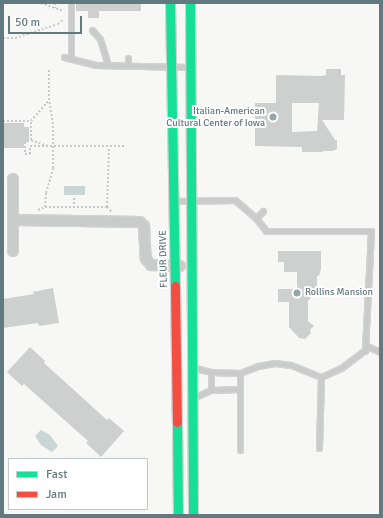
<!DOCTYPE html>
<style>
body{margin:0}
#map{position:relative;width:383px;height:518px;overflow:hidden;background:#f7f7f6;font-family:Signika,sans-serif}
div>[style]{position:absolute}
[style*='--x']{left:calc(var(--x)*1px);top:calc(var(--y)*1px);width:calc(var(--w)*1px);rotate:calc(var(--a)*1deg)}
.water>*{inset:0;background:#cad5d6;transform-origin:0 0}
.building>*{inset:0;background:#ced0d0}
.path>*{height:2px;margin-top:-1px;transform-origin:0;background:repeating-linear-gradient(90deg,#c8c9ca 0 2px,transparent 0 4px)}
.roads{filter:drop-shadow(1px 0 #d2d3d3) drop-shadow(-1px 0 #d2d3d3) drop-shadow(0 1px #d2d3d3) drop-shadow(0 -1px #d2d3d3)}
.lane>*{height:5px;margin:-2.5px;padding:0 2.5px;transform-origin:2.5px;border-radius:2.5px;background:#cacccc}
.street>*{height:10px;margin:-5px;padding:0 5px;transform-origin:5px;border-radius:5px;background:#cacccc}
.fast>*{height:9px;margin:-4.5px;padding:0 4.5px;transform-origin:4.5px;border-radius:4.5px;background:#16e098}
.jam>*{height:9px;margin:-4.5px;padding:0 4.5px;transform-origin:4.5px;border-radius:4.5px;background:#f24e42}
.dots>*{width:11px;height:11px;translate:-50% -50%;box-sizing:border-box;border:2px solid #fff;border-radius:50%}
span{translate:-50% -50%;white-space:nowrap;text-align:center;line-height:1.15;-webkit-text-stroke:4px #fff;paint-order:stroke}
.poi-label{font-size:10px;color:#637980}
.right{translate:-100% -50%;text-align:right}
.left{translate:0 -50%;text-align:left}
.street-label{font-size:10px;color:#637980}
.frame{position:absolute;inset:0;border:4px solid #637980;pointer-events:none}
.legend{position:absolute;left:8px;top:458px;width:140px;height:52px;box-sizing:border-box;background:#fff;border:1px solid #c1c9cc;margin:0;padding:5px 7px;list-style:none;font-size:12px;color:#637980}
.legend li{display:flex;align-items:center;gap:8px;height:20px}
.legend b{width:20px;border:1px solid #c1c9cc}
.scale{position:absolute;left:8px;top:16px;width:74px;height:18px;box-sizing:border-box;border:2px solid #637980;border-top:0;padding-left:5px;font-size:12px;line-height:14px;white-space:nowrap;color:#637980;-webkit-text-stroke:3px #fff;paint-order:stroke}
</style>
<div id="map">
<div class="water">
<div style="left:64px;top:186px;width:21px;height:9px"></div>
<div style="clip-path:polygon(41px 430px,50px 435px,58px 446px,52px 452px,41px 445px,35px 436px)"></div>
</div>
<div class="building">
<div style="clip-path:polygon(76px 3px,141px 3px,141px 11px,99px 11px,99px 18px,88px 18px,88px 11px,76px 11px)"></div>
<div style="clip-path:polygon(evenodd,326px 69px,341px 69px,341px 75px,345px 75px,344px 120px,322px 120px,335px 140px,337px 140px,337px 149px,333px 151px,323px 151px,323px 152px,302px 152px,302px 147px,255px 146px,255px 103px,276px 103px,276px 75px,322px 76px,326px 75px,326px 69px,292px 103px,319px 103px,317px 131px,292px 132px,292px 103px)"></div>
<div style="clip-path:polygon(3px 123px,24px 123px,24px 127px,29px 127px,29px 142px,24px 142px,24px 148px,3px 148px)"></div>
<div style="clip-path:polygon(278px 251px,321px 251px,321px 269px,319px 276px,317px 276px,317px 296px,310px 296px,310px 300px,308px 300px,308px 321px,314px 326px,310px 330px,311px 333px,305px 339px,299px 338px,289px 327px,289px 302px,278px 302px,278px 289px,297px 289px,297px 272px,284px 272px,284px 262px,278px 262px)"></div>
<div style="clip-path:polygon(53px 288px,59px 323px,39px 326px,38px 323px,3px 328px,3px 299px,34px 294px,33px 292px)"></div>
<div style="clip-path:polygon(30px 347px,45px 361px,44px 363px,107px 420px,109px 418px,124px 431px,101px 457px,86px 443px,88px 441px,24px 384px,22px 386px,7px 372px)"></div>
</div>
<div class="path">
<div style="--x:41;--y:3;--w:23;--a:20"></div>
<div style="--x:55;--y:3;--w:5;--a:90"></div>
<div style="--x:3;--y:38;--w:12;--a:0"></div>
<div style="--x:15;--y:38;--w:45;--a:-18"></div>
<div style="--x:58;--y:24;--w:8;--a:-40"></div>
<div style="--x:3;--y:121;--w:28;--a:0"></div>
<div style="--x:25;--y:142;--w:12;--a:90"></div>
<div style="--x:25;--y:154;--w:5;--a:0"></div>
<div style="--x:30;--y:154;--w:8;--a:-90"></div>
<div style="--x:30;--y:146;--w:95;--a:0"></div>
<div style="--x:48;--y:146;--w:18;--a:-161"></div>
<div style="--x:31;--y:140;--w:19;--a:-90"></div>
<div style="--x:31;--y:121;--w:28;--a:-49"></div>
<div style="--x:74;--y:198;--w:9;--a:90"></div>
<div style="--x:45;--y:207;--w:14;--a:-86"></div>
<div style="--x:46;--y:193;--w:26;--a:-74"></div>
<div style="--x:53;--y:168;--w:44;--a:-90"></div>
<div style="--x:53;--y:124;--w:24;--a:-99"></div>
<div style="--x:49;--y:100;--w:30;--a:-90"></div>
<div style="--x:107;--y:207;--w:60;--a:-88.1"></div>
<div style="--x:38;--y:210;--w:8;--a:-23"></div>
<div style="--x:45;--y:207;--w:62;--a:0"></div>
<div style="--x:107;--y:207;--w:7;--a:45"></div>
</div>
<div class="roads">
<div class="lane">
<div style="--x:71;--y:3;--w:55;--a:90"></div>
<div style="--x:92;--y:30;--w:12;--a:48"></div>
<div style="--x:100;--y:39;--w:27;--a:73"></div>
<div style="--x:64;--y:57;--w:32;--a:14"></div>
<div style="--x:95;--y:65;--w:93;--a:1.2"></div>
<div style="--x:128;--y:58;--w:8;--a:90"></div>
<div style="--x:175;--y:201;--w:60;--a:-1"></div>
<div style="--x:235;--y:200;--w:28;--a:41"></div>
<div style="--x:256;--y:218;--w:16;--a:52"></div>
<div style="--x:266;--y:231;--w:105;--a:0"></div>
<div style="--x:371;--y:231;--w:120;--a:92.9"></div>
<div style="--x:256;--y:218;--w:10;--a:-45"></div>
<div style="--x:195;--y:368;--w:16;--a:14"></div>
<div style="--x:211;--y:372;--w:29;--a:2"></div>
<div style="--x:240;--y:373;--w:19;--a:-21"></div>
<div style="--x:258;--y:366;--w:17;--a:-10"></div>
<div style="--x:275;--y:363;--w:16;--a:7"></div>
<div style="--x:291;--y:365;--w:32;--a:22"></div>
<div style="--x:321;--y:377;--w:22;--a:-24"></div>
<div style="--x:341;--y:368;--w:35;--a:-37"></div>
<div style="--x:369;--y:347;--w:12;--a:24"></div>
<div style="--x:211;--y:372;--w:18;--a:90"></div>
<div style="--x:240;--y:373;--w:77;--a:90"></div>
<div style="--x:195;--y:397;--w:17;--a:-24"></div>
<div style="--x:211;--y:390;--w:29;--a:-2"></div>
<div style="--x:319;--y:448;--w:71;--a:-88.4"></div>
</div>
<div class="street">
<div style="--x:13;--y:220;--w:127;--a:0.9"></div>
<div style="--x:140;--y:222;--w:6;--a:45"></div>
<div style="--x:144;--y:226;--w:33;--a:87"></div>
<div style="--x:146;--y:259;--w:8;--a:50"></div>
<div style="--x:151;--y:265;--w:29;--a:2"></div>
<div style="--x:13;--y:251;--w:72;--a:-90"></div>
</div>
<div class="fast">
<div style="--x:170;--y:3;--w:283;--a:89"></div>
<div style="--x:190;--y:3;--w:512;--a:89.66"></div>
<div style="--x:177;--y:422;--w:93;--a:89.4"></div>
</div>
<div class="jam">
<div style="--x:175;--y:286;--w:136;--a:89.2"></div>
</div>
</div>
<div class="dots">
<div style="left:273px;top:117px;background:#97a5a9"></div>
<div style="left:297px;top:293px;background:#97a5a9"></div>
</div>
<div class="poi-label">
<span class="right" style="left:265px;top:117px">Italian-American<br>Cultural Center of Iowa</span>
<span class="left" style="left:305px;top:293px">Rollins Mansion</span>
</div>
<div class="street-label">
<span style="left:164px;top:259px;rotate:-91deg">FLEUR DRIVE</span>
</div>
<div class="frame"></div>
<ul class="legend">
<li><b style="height:5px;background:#16e098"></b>Fast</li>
<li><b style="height:5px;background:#f24e42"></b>Jam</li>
</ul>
<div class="scale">50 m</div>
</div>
